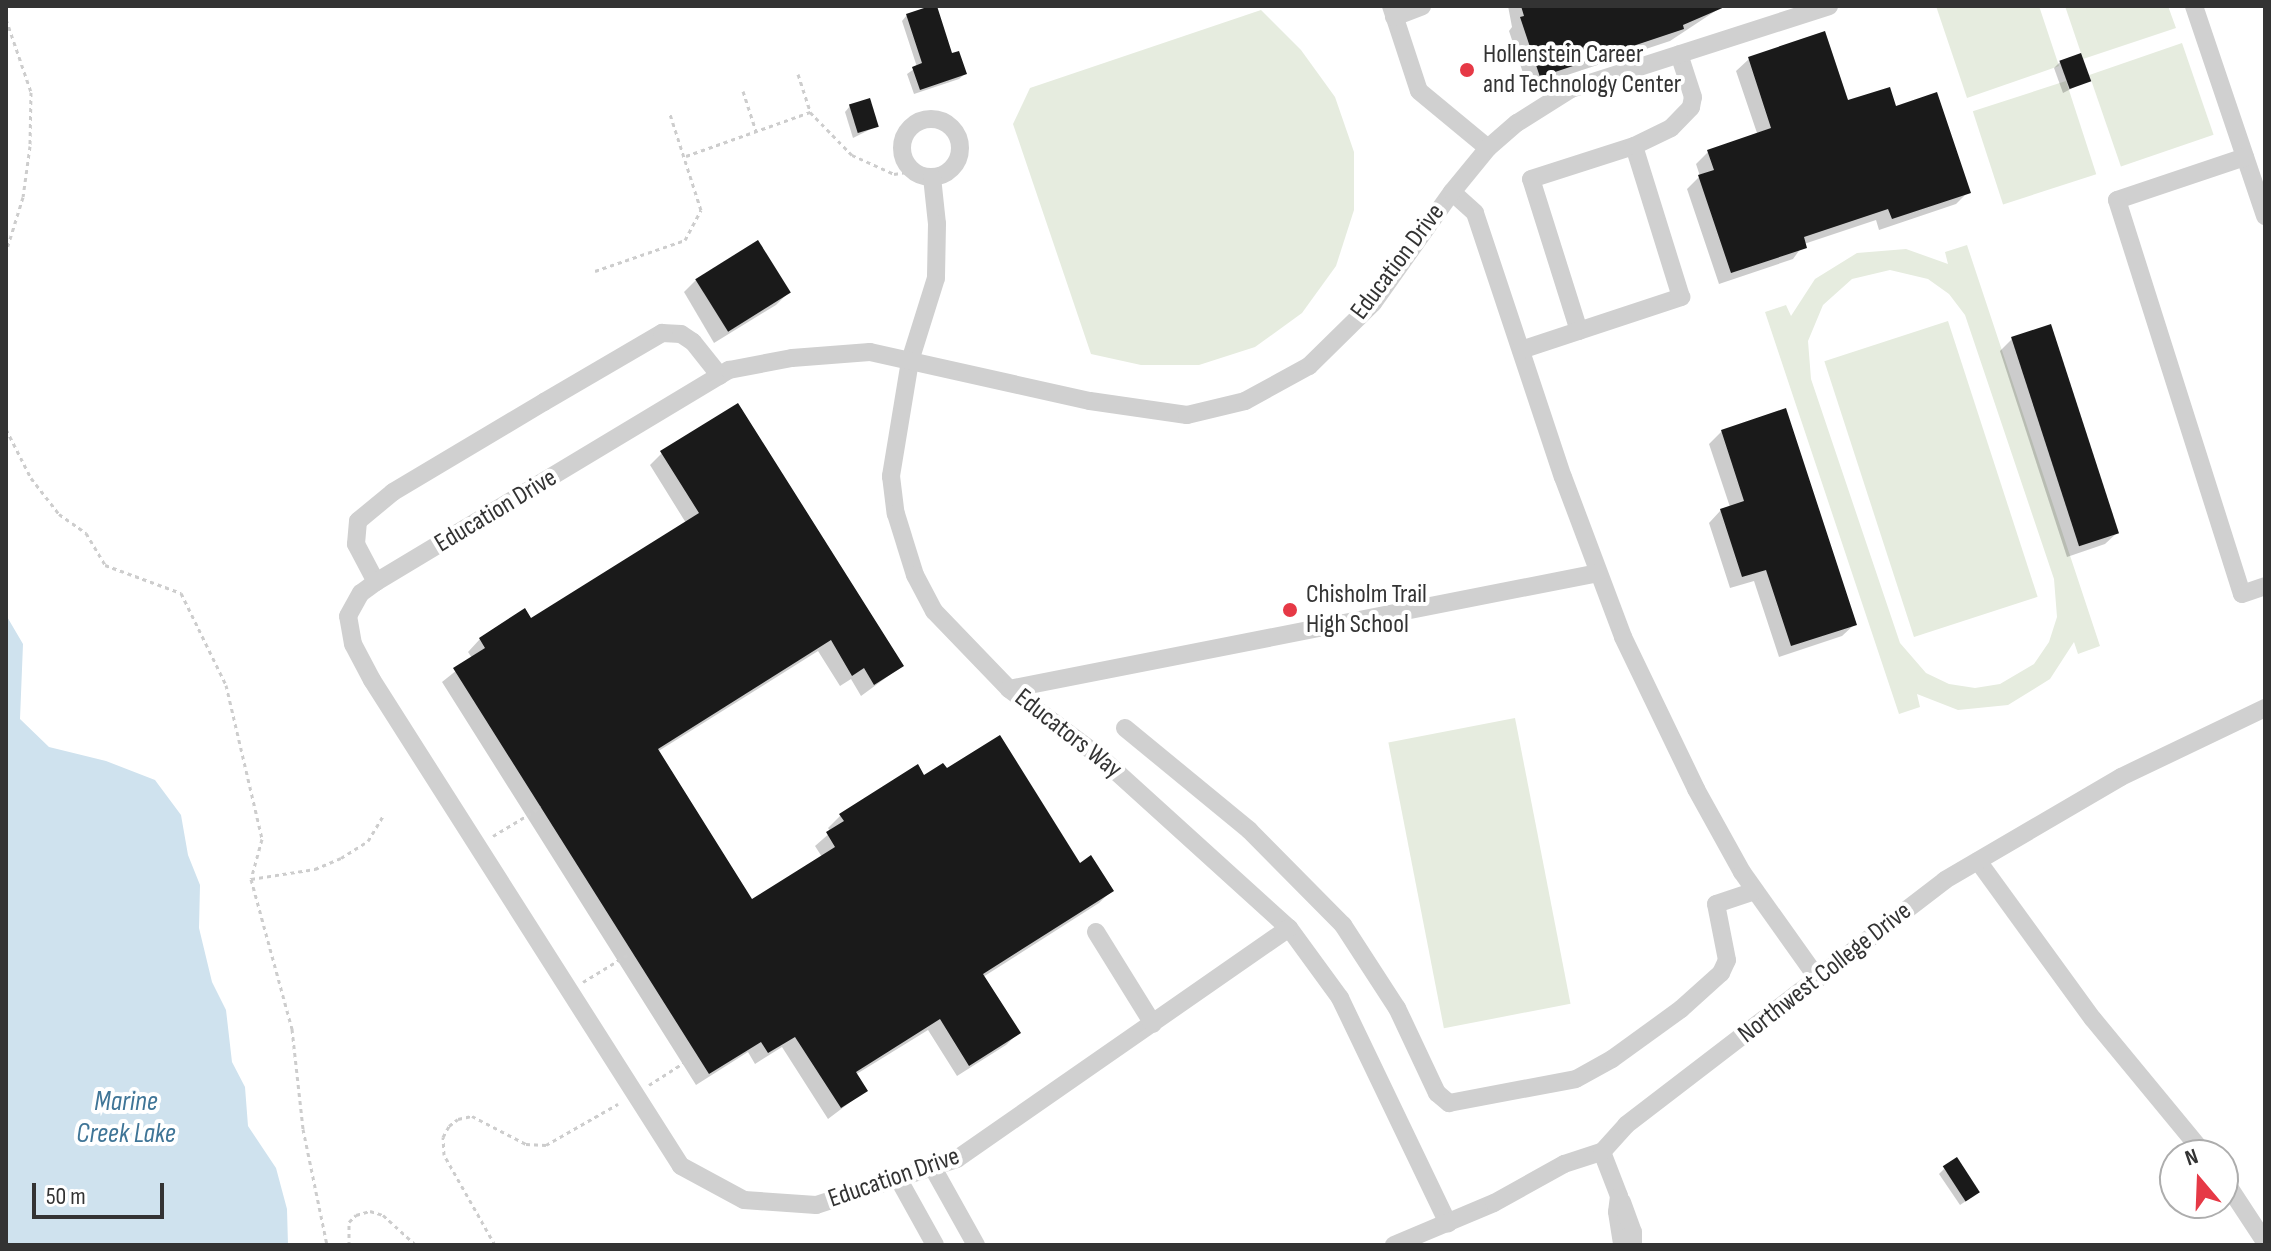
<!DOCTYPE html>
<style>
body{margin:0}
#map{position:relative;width:2271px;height:1251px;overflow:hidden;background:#fff;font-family:"Sofia Sans Condensed",sans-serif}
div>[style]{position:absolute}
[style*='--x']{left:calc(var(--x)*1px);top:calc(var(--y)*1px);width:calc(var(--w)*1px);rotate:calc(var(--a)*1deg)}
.green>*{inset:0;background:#e6ecdf;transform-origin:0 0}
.water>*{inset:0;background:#cfe2ee}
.shadow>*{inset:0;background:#0003}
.building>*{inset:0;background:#1a1a1a;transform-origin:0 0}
.path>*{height:3px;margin-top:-1.5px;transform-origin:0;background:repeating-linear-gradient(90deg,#cdcdcd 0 4px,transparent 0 8px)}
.minor>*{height:18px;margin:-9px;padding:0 9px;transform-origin:9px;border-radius:9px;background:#d0d0d0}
.minor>.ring{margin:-9px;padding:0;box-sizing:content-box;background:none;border:18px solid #d0d0d0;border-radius:50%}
.dots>*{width:22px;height:22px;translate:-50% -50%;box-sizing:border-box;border:4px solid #fff;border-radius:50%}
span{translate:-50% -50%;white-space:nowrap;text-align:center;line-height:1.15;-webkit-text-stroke:8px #fff;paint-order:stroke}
.poi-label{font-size:26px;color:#333}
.left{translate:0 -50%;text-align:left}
.street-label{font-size:26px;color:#333}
.water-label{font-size:28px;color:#3f7597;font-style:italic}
.frame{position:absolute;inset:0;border:8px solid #333;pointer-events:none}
.north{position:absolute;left:2159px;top:1139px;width:80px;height:80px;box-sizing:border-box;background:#fff;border:2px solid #adadad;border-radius:50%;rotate:341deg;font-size:22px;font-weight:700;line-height:32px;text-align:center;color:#333}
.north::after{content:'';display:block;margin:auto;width:28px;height:36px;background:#e63946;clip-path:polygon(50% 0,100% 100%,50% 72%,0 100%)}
.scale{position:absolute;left:32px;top:1183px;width:132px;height:36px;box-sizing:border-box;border:4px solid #333;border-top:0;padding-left:10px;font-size:24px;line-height:28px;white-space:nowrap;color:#333;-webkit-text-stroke:6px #fff;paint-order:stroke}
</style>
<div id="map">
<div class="green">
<div style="clip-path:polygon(1936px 6px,2039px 6px,2059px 66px,1967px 98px)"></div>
<div style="clip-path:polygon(2065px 6px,2168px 6px,2176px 28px,2083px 59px)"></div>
<div style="clip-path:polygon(1261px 10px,1301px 50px,1335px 97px,1354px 152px,1354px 210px,1336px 266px,1302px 313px,1255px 347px,1199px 365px,1141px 365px,1091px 354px,1013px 124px,1030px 88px)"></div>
<div style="left:2182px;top:43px;width:97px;height:98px;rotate:71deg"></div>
<div style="left:2066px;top:81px;width:98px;height:98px;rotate:72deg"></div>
<div style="clip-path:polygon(evenodd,1967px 245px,2100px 646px,2078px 654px,2074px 642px,2050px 679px,2008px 705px,1958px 710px,1917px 694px,1920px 707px,1899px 714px,1765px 312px,1786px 305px,1791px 316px,1815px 279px,1857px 253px,1906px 249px,1948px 264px,1945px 252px,1967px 245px,1890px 270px,1928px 279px,1949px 294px,1965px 315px,2054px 579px,2057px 617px,2049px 642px,2034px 664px,2000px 684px,1975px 688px,1949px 684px,1926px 673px,1900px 643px,1811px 379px,1808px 341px,1823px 305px,1852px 279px,1890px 270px)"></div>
<div style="left:1948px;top:321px;width:290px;height:130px;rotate:72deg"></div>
<div style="left:1515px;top:718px;width:291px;height:129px;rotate:79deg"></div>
</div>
<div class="water">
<div style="clip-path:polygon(6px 615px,23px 644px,20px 719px,49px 747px,106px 761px,155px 780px,181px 815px,188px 855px,200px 885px,199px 928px,212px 982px,226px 1010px,232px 1062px,245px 1087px,248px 1126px,276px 1168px,287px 1209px,288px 1245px,6px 1245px)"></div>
</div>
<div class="shadow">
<div style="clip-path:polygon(1508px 6px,1723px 6px,1670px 41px,1528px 88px,1509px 31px,1512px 27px)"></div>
<div style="clip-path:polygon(907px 15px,965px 74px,959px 79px,914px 94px,907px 74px,917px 67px,902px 21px)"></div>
<div style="clip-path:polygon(1749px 59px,1847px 103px,1895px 109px,1968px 192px,1956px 204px,1879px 230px,1876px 220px,1804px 244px,1793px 259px,1719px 284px,1687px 189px,1700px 176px,1696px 164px,1708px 152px,1757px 133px,1736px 71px)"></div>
<div style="clip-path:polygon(2060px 62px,2088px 80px,2063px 93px,2054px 68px)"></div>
<div style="clip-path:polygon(850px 106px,877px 126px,853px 138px,845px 112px)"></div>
<div style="clip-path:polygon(696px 280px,788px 293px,776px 305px,714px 343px,684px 292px)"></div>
<div style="clip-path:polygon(2012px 339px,2118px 532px,2105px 544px,2067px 557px,2000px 351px)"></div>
<div style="clip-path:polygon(1722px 431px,1855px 624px,1842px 636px,1779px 657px,1754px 581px,1730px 588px,1709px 523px,1721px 510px,1730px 507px,1709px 444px)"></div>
<div style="clip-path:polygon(662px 453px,902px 666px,861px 696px,851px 679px,840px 686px,818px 651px,657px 752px,751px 902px,822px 857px,815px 846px,831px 832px,828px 828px,840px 816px,924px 778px,1079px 865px,1111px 891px,1099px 903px,983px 977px,1018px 1033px,1006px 1045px,957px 1076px,928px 1030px,855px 1075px,865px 1091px,828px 1119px,782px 1047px,755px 1064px,748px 1052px,696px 1085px,442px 682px,472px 658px,468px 652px,480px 639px,531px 621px,686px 523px,650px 465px)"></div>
<div style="clip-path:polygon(1944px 1169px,1972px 1197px,1960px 1205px,1939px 1174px)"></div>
</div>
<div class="building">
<div style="clip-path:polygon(930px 6px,937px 6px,952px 53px,959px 51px,967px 74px,920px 90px,912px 67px,922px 63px,906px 14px)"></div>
<div style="clip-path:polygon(1521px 6px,1727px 6px,1683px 25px,1684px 29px,1540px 77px,1520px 17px,1524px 16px)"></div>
<div style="clip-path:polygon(1825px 31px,1848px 100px,1890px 87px,1896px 106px,1937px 92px,1971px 193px,1892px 219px,1888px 209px,1804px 237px,1807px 248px,1731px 273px,1698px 175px,1714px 170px,1707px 150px,1771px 128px,1748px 57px)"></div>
<div style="left:2081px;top:53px;width:30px;height:23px;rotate:70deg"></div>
<div style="left:870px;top:98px;width:30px;height:22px;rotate:73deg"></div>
<div style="left:758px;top:240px;width:62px;height:74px;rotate:58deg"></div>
<div style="left:2051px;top:324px;width:220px;height:42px;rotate:72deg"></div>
<div style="clip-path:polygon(738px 403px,904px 666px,874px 685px,864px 668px,852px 676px,831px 640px,658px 749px,752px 899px,835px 847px,826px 832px,844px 821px,839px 814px,918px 764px,924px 775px,943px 763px,947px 768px,1000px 735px,1080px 863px,1091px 855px,1114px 891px,983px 974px,1021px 1033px,969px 1066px,940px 1019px,856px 1072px,868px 1091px,841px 1108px,795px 1037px,768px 1053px,761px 1042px,709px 1074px,453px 668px,485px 648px,479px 638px,525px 608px,531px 618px,699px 513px,660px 451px)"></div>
<div style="clip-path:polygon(1786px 408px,1857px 625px,1791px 646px,1766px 570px,1742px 577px,1720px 509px,1744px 501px,1721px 430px)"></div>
<div style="left:1957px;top:1157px;width:42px;height:17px;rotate:57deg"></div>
</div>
<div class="path">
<div style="--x:6;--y:19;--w:77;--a:71.1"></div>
<div style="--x:31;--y:92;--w:54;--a:91.1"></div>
<div style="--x:30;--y:146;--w:51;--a:97.8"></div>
<div style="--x:23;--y:197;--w:58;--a:107.2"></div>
<div style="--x:798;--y:74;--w:40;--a:72"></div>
<div style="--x:810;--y:112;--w:60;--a:45.7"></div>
<div style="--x:852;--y:155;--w:46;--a:24.3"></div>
<div style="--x:894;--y:174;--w:20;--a:-9"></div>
<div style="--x:743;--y:91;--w:42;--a:72"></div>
<div style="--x:686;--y:156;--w:132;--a:-19.5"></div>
<div style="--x:595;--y:271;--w:95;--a:-19"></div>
<div style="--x:685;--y:240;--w:34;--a:-62"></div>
<div style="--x:701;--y:210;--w:101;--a:-107.9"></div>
<div style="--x:6;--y:429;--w:55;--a:63"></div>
<div style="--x:31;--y:478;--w:46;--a:52.1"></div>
<div style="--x:59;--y:514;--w:33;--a:35"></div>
<div style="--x:86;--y:533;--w:37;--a:59"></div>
<div style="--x:105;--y:565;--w:81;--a:20.2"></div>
<div style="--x:181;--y:593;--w:102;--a:63.9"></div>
<div style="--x:226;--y:685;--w:158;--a:76.8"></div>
<div style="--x:262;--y:839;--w:41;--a:105.4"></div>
<div style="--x:251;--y:879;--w:156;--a:74.7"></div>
<div style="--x:292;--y:1029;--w:101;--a:83.7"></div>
<div style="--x:303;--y:1129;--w:118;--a:78.3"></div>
<div style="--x:493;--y:836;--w:56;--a:-31.1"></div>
<div style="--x:251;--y:879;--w:65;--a:-8.9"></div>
<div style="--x:315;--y:869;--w:28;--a:-23"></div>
<div style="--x:341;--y:858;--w:32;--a:-32"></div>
<div style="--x:368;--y:841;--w:29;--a:-59"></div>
<div style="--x:583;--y:982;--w:57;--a:-31.5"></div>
<div style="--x:649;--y:1085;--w:56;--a:-32.6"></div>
<div style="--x:349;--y:1245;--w:23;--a:-90"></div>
<div style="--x:349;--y:1222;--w:10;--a:-45"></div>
<div style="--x:356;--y:1215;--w:15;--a:-16"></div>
<div style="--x:370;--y:1211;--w:14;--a:17"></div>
<div style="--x:383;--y:1215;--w:45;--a:42.3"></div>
<div style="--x:495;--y:1245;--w:103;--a:-119.5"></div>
<div style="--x:444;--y:1155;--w:18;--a:-93"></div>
<div style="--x:443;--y:1137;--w:13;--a:-61"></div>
<div style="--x:449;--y:1126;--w:11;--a:-38"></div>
<div style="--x:458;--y:1119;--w:14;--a:-12"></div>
<div style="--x:472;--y:1116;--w:61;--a:27.4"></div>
<div style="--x:526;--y:1144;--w:20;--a:3"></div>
<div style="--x:546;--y:1145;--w:83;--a:-29.7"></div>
</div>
<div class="minor">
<div style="--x:1391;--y:6;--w:89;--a:71.8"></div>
<div style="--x:1419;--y:91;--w:89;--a:39.6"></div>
<div style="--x:2194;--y:6;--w:222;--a:71.3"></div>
<div style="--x:1394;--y:17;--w:30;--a:-21"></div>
<div class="ring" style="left:902px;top:119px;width:40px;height:40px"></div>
<div style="--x:2245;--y:157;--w:135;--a:161.4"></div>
<div style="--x:2117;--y:200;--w:413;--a:72.4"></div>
<div style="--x:2242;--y:594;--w:24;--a:-19"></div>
<div style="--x:932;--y:177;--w:47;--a:83.9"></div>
<div style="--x:937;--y:224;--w:54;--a:91.1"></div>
<div style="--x:936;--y:278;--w:87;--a:107.4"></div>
<div style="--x:910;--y:361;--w:117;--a:99.4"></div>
<div style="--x:891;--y:476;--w:38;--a:83"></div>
<div style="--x:896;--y:514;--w:64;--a:72.7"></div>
<div style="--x:915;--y:575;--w:41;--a:62.2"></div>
<div style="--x:934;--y:611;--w:108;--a:46.1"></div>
<div style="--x:1009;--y:689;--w:112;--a:36.7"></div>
<div style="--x:1099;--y:756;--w:256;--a:42.2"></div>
<div style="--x:1289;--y:928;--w:87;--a:53.9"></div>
<div style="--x:1340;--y:998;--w:250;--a:64.4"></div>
<div style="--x:1452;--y:192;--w:31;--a:42"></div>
<div style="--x:1475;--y:213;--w:278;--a:71.6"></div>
<div style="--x:1563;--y:477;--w:171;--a:69.4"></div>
<div style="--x:1623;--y:637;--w:169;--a:64.3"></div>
<div style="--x:1696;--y:789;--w:95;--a:61"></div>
<div style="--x:1742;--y:872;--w:131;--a:54.6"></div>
<div style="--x:1579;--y:331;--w:159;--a:-107.5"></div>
<div style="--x:1531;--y:179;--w:108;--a:-17.8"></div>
<div style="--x:1521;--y:350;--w:169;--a:-18.3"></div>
<div style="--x:1681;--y:297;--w:158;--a:-107.3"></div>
<div style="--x:1634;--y:146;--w:41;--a:-25.9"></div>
<div style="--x:1671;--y:128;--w:29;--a:-46"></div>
<div style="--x:1691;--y:107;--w:10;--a:-79"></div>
<div style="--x:1693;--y:97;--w:45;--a:-108"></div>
<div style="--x:376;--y:582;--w:43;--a:-117.8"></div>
<div style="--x:356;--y:544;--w:23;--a:-85"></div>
<div style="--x:358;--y:521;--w:45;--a:-39.6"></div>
<div style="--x:393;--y:492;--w:176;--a:-30.8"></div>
<div style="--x:544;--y:402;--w:137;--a:-30.3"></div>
<div style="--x:662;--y:333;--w:19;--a:3"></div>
<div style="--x:681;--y:334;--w:14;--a:34"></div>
<div style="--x:693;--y:342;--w:43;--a:51.5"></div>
<div style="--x:1009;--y:689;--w:600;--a:-11.14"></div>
<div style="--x:1125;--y:728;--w:161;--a:39.4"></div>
<div style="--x:1249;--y:830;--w:134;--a:45.3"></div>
<div style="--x:1343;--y:925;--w:99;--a:57"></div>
<div style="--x:1397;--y:1008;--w:94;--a:64.8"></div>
<div style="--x:1437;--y:1093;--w:16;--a:40"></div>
<div style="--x:1449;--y:1103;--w:129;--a:-10.7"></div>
<div style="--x:1576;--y:1079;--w:41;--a:-29.1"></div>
<div style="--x:1612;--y:1059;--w:85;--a:-35.9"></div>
<div style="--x:1681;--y:1009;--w:54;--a:-42"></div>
<div style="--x:1721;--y:973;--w:14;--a:-65"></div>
<div style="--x:1727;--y:960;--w:57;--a:-101.1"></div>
<div style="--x:1716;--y:904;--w:41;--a:-18.4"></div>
<div style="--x:1978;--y:861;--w:195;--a:54"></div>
<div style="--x:2093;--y:1019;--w:176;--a:50.5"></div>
<div style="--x:1289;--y:928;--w:404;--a:145.2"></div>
<div style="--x:957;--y:1159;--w:148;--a:161.9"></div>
<div style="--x:816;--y:1205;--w:72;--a:-176"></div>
<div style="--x:744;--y:1200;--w:72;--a:-151.6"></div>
<div style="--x:681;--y:1166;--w:576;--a:-122.45"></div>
<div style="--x:372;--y:680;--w:41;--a:-117.8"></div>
<div style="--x:353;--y:644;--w:28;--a:-100"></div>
<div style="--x:348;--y:616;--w:26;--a:-61"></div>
<div style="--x:361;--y:593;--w:19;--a:-36"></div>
<div style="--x:376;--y:582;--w:412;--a:-31"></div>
<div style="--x:729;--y:370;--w:64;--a:-10.8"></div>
<div style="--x:792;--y:358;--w:78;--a:-4.4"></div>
<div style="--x:870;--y:352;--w:225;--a:12.6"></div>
<div style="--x:1090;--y:401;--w:98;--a:8.2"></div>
<div style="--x:1187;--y:415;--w:60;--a:-13.6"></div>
<div style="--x:1245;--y:401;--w:73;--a:-28.7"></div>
<div style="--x:1309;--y:366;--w:90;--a:-44.5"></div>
<div style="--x:1373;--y:303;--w:136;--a:-54.6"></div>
<div style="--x:1452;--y:192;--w:57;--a:-50.7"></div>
<div style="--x:1488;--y:148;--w:38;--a:-41"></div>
<div style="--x:1517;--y:123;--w:64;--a:-32.2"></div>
<div style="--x:1571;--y:89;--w:271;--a:-17.8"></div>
<div style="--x:1096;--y:932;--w:108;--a:58.2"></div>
<div style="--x:1602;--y:1152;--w:47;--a:68.9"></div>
<div style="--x:1619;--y:1196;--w:16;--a:97"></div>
<div style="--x:1617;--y:1212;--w:33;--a:81"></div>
<div style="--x:933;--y:1168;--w:88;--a:60.8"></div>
<div style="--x:2223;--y:1178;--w:77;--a:56.7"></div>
<div style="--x:899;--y:1180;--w:74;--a:61"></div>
<div style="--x:1622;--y:1202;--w:32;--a:70"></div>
<div style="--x:1633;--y:1232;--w:13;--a:90"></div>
<div style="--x:1394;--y:1245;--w:108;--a:-22.8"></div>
<div style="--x:1494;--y:1203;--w:80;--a:-29.1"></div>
<div style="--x:1564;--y:1164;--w:40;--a:-18"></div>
<div style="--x:1602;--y:1152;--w:36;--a:-48"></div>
<div style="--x:1626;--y:1125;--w:402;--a:-37.5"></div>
<div style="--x:1945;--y:880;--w:204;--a:-30.3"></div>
<div style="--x:2121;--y:777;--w:160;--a:-25.6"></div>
</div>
<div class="dots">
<div style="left:1467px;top:70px;background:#e63946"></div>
<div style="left:1290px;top:610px;background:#e63946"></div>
</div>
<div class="poi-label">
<span class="left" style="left:1483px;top:70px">Hollenstein Career<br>and Technology Center</span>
<span class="left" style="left:1306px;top:610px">Chisholm Trail<br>High School</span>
</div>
<div class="street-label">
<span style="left:1398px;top:262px;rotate:-53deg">Education Drive</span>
<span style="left:496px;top:511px;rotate:-31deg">Education Drive</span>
<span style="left:1068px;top:734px;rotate:38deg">Educators Way</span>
<span style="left:1825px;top:973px;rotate:-38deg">Northwest College Drive</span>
<span style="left:894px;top:1178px;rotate:-19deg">Education Drive</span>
</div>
<div class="water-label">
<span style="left:126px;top:1118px">Marine<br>Creek Lake</span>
</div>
<div class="frame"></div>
<div class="north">N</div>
<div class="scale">50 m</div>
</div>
